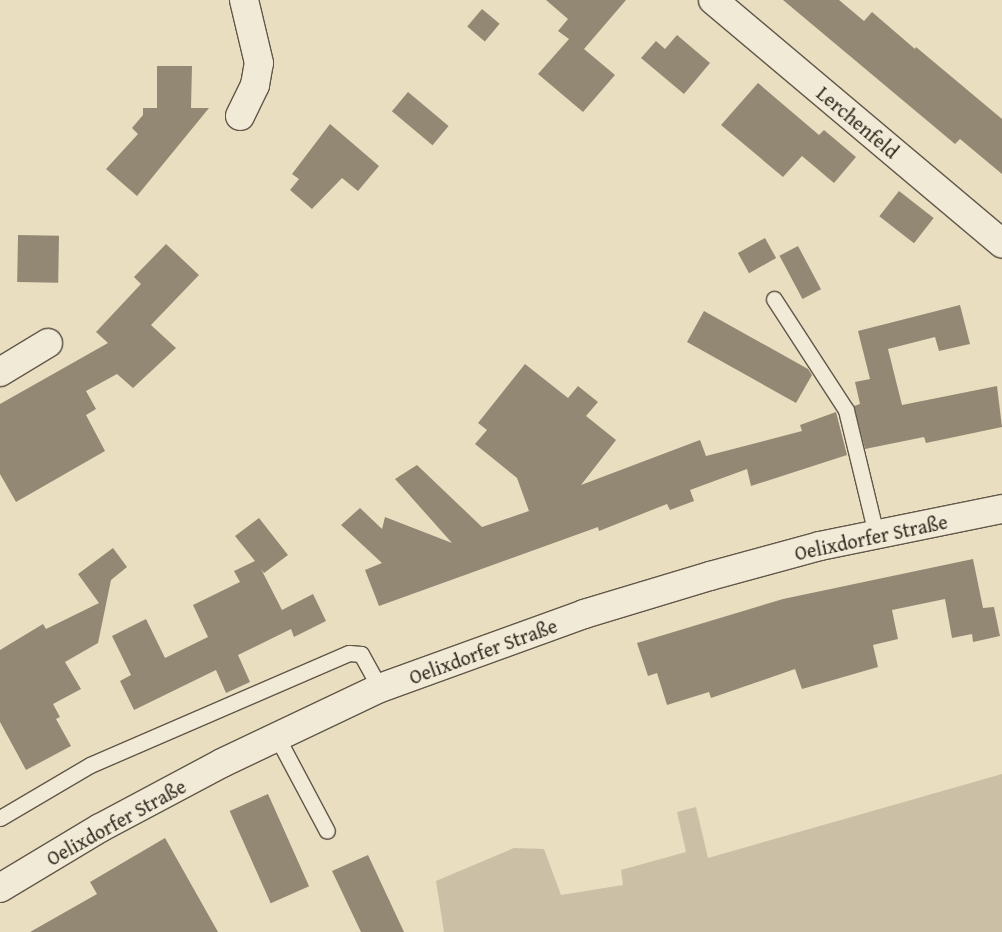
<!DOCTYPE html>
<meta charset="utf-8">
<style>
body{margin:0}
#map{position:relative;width:1002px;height:932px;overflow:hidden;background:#eadec1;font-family:"Gentium Book Plus",serif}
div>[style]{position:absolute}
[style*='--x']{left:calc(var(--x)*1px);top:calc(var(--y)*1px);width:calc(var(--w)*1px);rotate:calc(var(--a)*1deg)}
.green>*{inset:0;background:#cbbfa6}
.building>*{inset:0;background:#938874;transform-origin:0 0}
.roads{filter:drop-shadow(1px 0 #625749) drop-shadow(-1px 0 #625749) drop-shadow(0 1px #625749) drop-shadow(0 -1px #625749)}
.service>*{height:15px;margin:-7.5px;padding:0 7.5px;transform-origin:7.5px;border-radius:7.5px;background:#f1ead7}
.minor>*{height:28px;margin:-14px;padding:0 14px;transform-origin:14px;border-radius:14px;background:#f1ead7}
.tertiary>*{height:28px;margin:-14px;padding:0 14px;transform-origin:14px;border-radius:14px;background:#f1ead7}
span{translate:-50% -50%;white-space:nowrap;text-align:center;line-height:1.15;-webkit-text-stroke:5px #f1ead7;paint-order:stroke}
.street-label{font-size:20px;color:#342a21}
</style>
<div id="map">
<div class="green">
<div style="clip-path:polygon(1002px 774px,1002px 932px,444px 932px,436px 881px,514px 848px,544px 849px,561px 895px,623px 885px,621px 870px,686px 852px,677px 812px,696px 807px,708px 858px)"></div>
</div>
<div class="building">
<div style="clip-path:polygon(546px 0,626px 0,584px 49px,615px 75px,583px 112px,538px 74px,569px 39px,558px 31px,568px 19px)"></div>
<div style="clip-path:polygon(783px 0,839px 0,864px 21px,872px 12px,915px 49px,916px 47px,1002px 119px,1002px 174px,960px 139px,955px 144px)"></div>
<div style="left:482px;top:9px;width:23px;height:23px;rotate:40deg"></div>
<div style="clip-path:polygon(677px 35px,710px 63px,684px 94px,641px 58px,656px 41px,665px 49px)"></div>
<div style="clip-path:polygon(157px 66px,192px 66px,191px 108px,209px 108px,137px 196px,106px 169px,138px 134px,132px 128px,143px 115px,143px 108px,157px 108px)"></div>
<div style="clip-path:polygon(758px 83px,819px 135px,824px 130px,856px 157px,834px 183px,802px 156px,783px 177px,721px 125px)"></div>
<div style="left:408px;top:92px;width:53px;height:25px;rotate:40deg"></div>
<div style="clip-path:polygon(330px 124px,379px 166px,358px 191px,342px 178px,312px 209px,290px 190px,299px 179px,292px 174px)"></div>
<div style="left:899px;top:191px;width:44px;height:32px;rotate:38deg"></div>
<div style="left:18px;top:235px;width:41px;height:47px;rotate:1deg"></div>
<div style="left:765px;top:238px;width:23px;height:31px;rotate:61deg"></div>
<div style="clip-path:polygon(166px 244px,199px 275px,151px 325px,176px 348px,133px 388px,117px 374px,86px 391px,96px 409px,86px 415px,105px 451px,16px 502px,0 474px,0 404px,108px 343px,96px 332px,141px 284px,134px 277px)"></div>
<div style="left:798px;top:246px;width:49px;height:21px;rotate:62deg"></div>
<div style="clip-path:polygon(960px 305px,970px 344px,939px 351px,935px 337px,888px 349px,902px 405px,997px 386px,1002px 427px,926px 443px,924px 437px,865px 449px,854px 406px,860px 404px,855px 382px,870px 379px,858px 331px)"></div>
<div style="clip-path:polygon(704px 311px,808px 369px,812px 375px,796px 403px,687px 342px)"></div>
<div style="clip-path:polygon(525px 364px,568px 398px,578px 386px,598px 402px,586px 416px,616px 440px,581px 485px,700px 440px,706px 456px,802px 431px,800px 425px,836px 412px,847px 455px,751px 486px,747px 469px,690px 490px,694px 501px,670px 510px,667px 504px,599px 531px,598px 527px,379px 606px,365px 570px,382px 563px,341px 525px,360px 508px,382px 529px,385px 517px,452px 543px,395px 479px,417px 465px,482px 527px,529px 511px,517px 478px,475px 444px,487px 430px,478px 423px)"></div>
<div style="clip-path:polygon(259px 518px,288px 555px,264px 573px,261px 569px,282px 610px,313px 594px,326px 621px,294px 637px,291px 629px,238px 655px,250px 682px,226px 693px,216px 670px,134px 710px,120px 681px,131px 675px,112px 636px,146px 619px,165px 658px,208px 637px,193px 605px,240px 582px,234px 571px,255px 561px,235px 536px)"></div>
<div style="clip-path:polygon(113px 548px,127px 567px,111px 580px,98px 643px,65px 662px,81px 689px,53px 704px,60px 717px,56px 719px,71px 746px,26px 770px,0 722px,0 650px,43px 624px,46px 629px,99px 603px,78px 574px)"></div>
<div style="clip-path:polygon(973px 559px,983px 608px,994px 607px,1000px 636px,973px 642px,972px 634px,952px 638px,945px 599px,892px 610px,898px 639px,873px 645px,878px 667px,802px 689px,795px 669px,711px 698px,709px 692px,667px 705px,657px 673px,648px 676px,637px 643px,783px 599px)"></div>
<div style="left:268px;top:794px;width:101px;height:42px;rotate:66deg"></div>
<div style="clip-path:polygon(165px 838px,218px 932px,30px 932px,97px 894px,90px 882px)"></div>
<div style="clip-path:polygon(368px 855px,404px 932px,361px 932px,332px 871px)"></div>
</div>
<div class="roads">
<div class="service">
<div style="--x:774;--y:299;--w:132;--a:57"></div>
<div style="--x:846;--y:410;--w:128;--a:76.4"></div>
<div style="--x:277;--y:737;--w:106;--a:62"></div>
<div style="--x:0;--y:818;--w:104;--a:-30.5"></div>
<div style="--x:90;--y:765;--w:282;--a:-23.4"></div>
<div style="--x:349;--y:653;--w:12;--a:5"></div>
<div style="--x:361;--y:654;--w:39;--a:61"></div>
</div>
<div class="minor">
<div style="--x:713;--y:0;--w:378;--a:40.1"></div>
<div style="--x:240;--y:116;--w:34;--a:-64"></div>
<div style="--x:255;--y:85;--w:22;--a:-80"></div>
<div style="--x:259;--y:63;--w:65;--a:-103.4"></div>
<div style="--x:0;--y:372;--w:56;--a:-31.1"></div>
</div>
<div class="tertiary">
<div style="--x:0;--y:888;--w:117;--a:-31"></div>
<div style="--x:100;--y:828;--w:138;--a:-28"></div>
<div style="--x:222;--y:763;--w:175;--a:-25.4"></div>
<div style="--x:380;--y:688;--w:217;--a:-19.9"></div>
<div style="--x:584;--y:614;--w:132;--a:-16.8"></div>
<div style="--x:710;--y:576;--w:114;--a:-15.3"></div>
<div style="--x:820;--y:546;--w:186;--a:-11.5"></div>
</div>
</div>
<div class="street-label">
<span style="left:858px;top:122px;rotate:40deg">Lerchenfeld</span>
<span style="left:871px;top:537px;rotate:-12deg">Oelixdorfer Straße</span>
<span style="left:483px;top:651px;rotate:-20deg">Oelixdorfer Straße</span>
<span style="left:116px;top:822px;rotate:-29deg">Oelixdorfer Straße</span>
</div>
</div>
